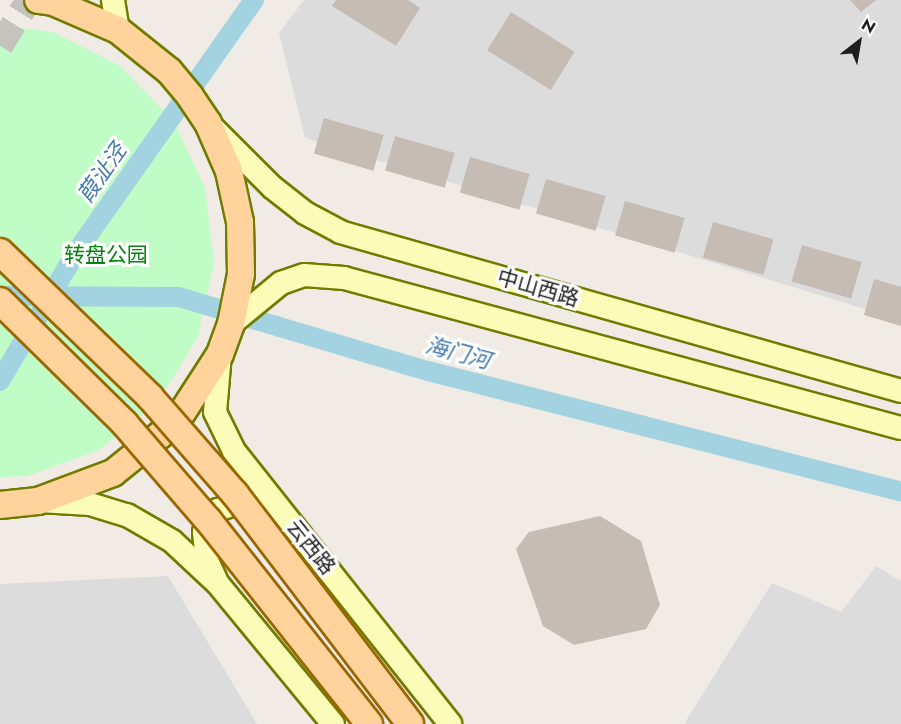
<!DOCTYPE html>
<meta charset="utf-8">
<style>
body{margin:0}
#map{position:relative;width:901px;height:724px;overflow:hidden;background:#f0ece5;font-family:Jost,"Noto Sans SC",sans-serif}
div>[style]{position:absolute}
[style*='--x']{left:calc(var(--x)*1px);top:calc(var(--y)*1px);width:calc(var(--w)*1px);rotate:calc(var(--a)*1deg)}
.residential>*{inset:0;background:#dddcdc}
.park>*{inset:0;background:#c0fcc5}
.canal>*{height:20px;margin:-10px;padding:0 10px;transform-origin:10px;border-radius:10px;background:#a3d3e0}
.building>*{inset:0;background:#c5bcb4;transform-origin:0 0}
.primary-tunnel>*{height:26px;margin-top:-13px;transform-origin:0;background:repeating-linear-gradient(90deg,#c6c3bd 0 26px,transparent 0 39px)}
.roads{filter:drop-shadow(2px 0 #707c00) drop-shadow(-2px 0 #707c00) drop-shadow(0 2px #707c00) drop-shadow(0 -2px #707c00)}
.secondary>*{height:22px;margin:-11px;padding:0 11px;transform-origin:11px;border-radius:11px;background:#fafcb7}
.primary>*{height:26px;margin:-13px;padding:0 13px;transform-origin:13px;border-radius:13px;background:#ffd39b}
.bridges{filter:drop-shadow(2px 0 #9a6600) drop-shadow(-2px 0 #9a6600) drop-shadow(0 2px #9a6600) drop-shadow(0 -2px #9a6600)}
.primary-bridge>*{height:26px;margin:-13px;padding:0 13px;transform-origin:13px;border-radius:13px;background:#ffd39b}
span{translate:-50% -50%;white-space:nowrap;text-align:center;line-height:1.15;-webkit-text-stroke:6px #fff;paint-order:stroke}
.park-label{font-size:21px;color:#068410}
.street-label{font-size:21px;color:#1f1f1f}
.water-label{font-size:22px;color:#4379ac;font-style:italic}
.north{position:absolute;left:829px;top:12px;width:60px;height:60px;-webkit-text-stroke:4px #fff;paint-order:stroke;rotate:31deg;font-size:16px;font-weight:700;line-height:24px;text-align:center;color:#1f1f1f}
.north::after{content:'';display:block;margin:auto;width:21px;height:27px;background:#1f1f1f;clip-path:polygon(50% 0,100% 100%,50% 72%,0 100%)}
</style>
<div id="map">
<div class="residential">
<div style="clip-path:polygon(304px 0,901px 0,901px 320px,305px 138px,279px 33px)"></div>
<div style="clip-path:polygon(876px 566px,901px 581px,901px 724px,684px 724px,772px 583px,841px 612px)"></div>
<div style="clip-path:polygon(168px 576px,257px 724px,0 724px,0 584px)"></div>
</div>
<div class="park">
<div style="clip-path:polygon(0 25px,53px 32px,120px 66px,173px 120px,205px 188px,214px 263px,198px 337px,158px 402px,99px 450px,28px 476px,0 477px)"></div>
</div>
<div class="canal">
<div style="--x:0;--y:296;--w:179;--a:0.3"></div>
<div style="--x:179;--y:297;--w:260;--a:16.6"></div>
<div style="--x:428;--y:371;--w:488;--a:14.3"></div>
<div style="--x:0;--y:381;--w:151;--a:-59.4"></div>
<div style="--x:77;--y:251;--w:307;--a:-54.8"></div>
</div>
<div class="building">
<div style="clip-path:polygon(336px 0,408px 0,420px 8px,396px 46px,332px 6px)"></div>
<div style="clip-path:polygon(850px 0,876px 0,861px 12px)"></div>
<div style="left:511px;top:12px;width:75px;height:45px;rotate:32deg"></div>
<div style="left:324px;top:118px;width:62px;height:37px;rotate:16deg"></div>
<div style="left:395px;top:136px;width:62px;height:36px;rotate:16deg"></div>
<div style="left:470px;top:157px;width:62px;height:37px;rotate:16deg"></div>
<div style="left:546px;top:179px;width:62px;height:36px;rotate:16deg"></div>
<div style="left:625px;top:201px;width:62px;height:36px;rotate:16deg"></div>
<div style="left:713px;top:222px;width:63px;height:37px;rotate:16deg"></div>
<div style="left:802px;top:245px;width:62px;height:38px;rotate:16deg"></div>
<div style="clip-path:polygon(874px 279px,901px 287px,901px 326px,864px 315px)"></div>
<div style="clip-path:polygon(600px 516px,641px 541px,660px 605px,646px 629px,574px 645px,543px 626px,516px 549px,529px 532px)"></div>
</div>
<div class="primary-tunnel">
<div style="--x:0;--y:46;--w:54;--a:-57.8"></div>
</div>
<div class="roads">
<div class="secondary">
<div style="--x:113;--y:0;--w:30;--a:81"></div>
<div style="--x:211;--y:126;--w:86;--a:45"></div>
<div style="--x:272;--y:187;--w:42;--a:38.2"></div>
<div style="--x:305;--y:213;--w:40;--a:28"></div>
<div style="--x:340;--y:232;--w:583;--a:15.82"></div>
<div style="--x:231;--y:324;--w:65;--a:-39.4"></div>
<div style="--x:281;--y:283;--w:24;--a:-19"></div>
<div style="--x:304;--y:275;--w:40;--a:4.3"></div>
<div style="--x:344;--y:278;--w:577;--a:15.07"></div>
<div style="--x:220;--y:354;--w:58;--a:94.9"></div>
<div style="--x:215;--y:412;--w:43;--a:64"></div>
<div style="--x:234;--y:451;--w:348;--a:51.6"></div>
<div style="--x:39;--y:501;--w:51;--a:3.4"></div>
<div style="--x:90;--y:504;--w:39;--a:17"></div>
<div style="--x:127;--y:515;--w:52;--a:30"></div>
<div style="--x:172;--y:541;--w:63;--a:43.1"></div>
<div style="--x:218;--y:584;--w:181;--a:50.6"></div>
<div style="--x:216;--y:580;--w:21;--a:-115"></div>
<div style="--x:207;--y:561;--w:29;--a:-96"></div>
<div style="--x:204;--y:532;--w:26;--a:-58"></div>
<div style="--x:218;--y:510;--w:30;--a:-20"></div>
<div style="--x:246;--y:500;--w:10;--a:17"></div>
</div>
<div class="primary">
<div style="--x:0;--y:505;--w:38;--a:-6"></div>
<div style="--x:38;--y:501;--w:80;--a:-20.5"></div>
<div style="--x:113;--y:473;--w:81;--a:-39"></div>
<div style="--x:176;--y:422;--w:81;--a:-57.1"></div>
<div style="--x:220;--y:354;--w:32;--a:-70"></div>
<div style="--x:231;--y:324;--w:51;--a:-78.7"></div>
<div style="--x:241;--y:274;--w:52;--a:-91.1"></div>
<div style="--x:240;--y:222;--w:52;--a:-102.2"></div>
<div style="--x:229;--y:171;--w:52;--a:-113.6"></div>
<div style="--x:208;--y:123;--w:32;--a:-124"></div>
<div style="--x:190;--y:96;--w:33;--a:-130"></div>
<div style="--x:169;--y:71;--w:65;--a:-141.2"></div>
<div style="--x:118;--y:30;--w:71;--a:-156.7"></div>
<div style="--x:53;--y:2;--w:15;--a:-172"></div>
</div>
</div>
<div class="bridges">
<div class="primary-bridge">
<div style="--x:0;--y:252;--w:209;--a:44"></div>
<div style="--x:150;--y:397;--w:129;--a:48.8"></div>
<div style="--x:235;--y:494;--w:289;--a:52.7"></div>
<div style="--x:0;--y:301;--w:175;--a:44.5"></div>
<div style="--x:125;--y:424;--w:127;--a:49.2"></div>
<div style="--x:208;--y:520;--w:260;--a:51.7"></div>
</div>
</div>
<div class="park-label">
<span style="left:106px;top:255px">转盘公园</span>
</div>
<div class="street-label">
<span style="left:538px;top:288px;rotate:16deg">中山西路</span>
<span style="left:311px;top:547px;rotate:51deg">云西路</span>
</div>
<div class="water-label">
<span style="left:102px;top:173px;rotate:-55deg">葭沚泾</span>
<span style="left:458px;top:353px;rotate:15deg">海门河</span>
</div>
<div class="north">N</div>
</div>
